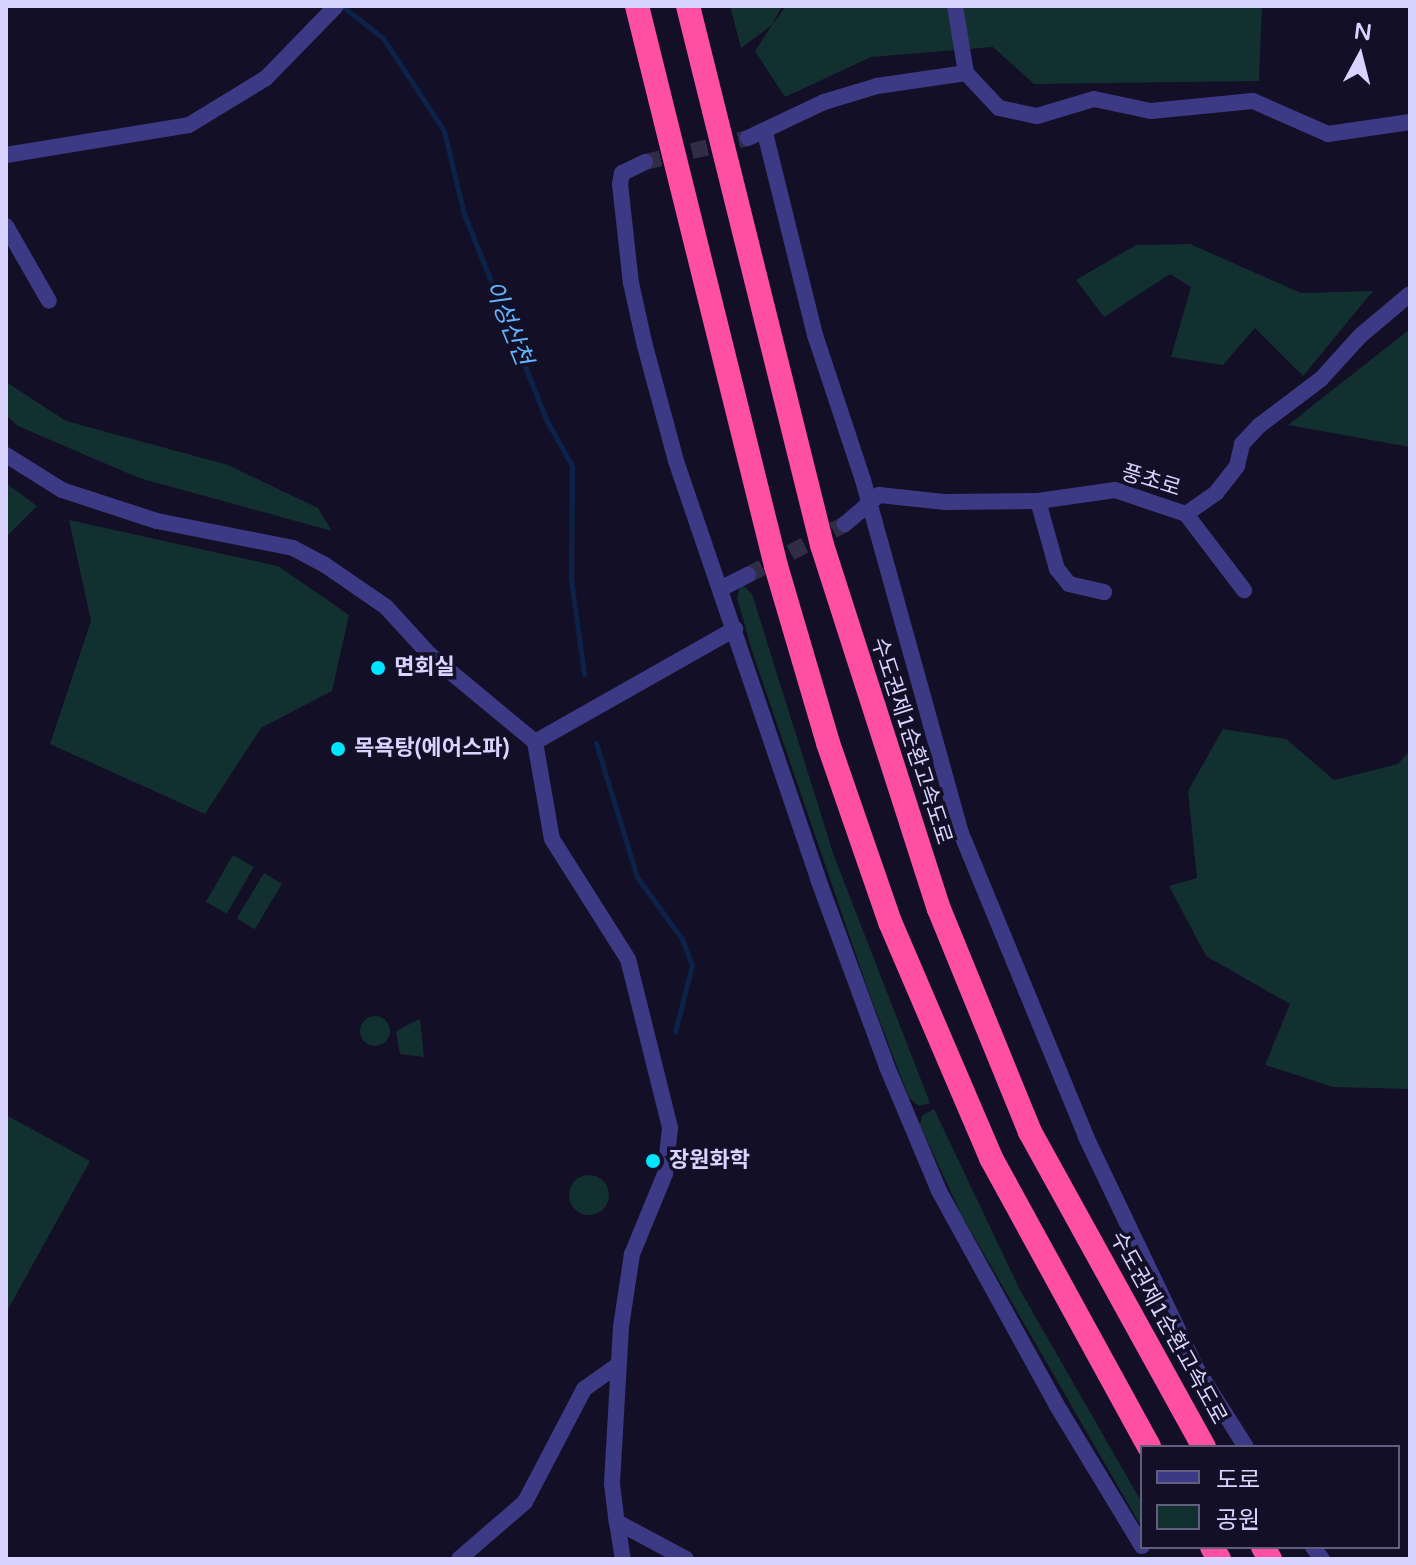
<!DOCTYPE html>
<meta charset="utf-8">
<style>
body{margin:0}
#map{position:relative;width:1416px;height:1565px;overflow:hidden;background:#130f26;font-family:"Varela Round","Noto Sans KR",sans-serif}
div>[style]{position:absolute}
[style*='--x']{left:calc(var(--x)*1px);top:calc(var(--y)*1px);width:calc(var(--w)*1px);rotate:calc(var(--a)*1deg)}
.green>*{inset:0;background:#12302f;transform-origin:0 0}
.round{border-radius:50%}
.stream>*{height:5px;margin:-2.5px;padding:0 2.5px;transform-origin:2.5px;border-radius:2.5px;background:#0c2248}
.street-tunnel>*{height:16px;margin-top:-8px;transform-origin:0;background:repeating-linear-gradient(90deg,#312d47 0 16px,transparent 0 24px)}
.street>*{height:16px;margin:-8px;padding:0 8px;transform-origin:8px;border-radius:8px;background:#3d3a85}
.highway>*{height:24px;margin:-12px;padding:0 12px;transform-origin:12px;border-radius:12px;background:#ff4fa3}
.dots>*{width:22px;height:22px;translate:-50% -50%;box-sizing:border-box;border:4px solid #130f26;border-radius:50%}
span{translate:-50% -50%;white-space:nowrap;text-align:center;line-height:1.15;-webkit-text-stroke:7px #130f26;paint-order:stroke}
.street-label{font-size:22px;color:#d9d4ff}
.poi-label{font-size:22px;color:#d9d4ff;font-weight:700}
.left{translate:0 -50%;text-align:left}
.water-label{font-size:24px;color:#62b6ff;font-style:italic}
.frame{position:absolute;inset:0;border:8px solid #d9d4ff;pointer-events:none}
.legend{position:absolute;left:1140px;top:1445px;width:260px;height:104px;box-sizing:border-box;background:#130f26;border:2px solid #625e7d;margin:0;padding:10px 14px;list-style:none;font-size:24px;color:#d9d4ff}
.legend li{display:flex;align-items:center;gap:16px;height:40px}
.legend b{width:40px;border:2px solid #625e7d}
.north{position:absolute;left:1320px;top:16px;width:80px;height:80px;-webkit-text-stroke:6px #130f26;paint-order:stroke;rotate:7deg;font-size:22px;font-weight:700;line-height:32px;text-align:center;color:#d9d4ff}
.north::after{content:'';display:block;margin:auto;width:28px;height:36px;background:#d9d4ff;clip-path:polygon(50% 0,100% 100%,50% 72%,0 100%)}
</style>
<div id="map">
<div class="green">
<div style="clip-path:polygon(730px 6px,782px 6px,772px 25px,786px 6px,1262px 6px,1259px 81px,1034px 84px,993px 47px,871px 57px,785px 97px,755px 51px,772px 25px,741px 48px)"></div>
<div style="clip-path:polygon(1190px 244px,1301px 293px,1373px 291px,1303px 376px,1255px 328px,1223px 365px,1171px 357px,1191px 287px,1170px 274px,1104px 317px,1076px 280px,1136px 245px)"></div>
<div style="clip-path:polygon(1410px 329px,1410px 447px,1288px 425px)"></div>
<div style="clip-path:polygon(6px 382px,66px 421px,228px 465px,318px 508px,332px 531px,139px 478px,18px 426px,6px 415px)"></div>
<div style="clip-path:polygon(6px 483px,37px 506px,6px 537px)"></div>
<div style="clip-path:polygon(69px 520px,278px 566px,349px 615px,332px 691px,261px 728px,205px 814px,50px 744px,91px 621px)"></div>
<div style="clip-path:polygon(741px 583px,752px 594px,834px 856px,930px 1103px,919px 1106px,909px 1098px,868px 990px,753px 654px,737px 598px)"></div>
<div style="clip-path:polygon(1223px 729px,1286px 739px,1334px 780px,1398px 764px,1410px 750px,1410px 1089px,1333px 1087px,1265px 1065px,1290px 1004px,1206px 956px,1169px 886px,1197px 878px,1188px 791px)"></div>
<div style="left:233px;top:855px;width:24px;height:54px;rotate:30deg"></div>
<div style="left:264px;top:873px;width:21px;height:53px;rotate:31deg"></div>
<div class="round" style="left:360px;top:1016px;width:30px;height:30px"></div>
<div style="clip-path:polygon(420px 1019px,424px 1057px,400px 1054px,396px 1031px)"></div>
<div style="clip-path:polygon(934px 1109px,1020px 1290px,1142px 1503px,1142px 1528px,961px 1214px,920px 1125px,922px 1116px)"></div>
<div style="clip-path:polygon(6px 1115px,90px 1161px,6px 1313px)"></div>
<div class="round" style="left:569px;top:1175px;width:40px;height:40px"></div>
</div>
<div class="stream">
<div style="--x:342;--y:6;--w:52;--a:38"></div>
<div style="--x:383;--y:38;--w:111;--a:56.7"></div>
<div style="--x:444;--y:131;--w:85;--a:76.5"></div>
<div style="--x:464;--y:214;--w:223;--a:68.2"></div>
<div style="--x:547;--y:421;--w:51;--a:60.9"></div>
<div style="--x:572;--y:466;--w:113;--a:90.5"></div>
<div style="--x:571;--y:579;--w:96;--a:82.2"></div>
<div style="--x:596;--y:743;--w:140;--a:73"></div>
<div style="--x:637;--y:877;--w:77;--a:54"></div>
<div style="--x:682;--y:939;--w:28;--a:69"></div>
<div style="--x:692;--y:965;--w:69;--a:104.2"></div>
</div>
<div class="street-tunnel">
<div style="--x:645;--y:162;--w:106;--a:-13.1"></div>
<div style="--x:748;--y:575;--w:110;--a:-27.7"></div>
</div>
<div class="street">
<div style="--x:955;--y:6;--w:68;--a:80.7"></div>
<div style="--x:966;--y:73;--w:48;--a:46.7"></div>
<div style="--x:999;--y:108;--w:39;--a:12"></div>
<div style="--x:1037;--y:116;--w:59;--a:-16.6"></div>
<div style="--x:1094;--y:99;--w:58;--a:11.9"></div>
<div style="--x:1151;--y:111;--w:102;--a:-5.6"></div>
<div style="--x:1253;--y:101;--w:82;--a:23.7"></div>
<div style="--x:1328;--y:134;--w:83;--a:-8.3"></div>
<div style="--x:765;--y:133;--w:208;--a:76.1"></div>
<div style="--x:815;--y:335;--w:153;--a:71.7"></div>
<div style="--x:863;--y:480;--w:366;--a:74.5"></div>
<div style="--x:961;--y:833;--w:329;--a:67.6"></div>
<div style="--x:1086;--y:1137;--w:256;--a:64.5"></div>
<div style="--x:1196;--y:1368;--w:93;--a:57.7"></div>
<div style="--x:748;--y:138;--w:84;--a:-25.3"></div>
<div style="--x:824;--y:102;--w:55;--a:-16.8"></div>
<div style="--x:877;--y:86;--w:90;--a:-8.3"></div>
<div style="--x:6;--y:155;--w:185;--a:-9.3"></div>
<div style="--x:189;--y:125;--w:90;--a:-31.4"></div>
<div style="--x:266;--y:78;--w:100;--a:-45.8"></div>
<div style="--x:645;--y:162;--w:25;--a:154"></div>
<div style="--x:622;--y:173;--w:11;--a:100"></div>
<div style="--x:620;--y:184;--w:100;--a:83.7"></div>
<div style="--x:631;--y:283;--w:65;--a:77.5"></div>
<div style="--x:645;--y:346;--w:119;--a:74.9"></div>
<div style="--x:676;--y:461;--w:441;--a:71.2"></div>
<div style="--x:818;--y:879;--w:200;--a:69.8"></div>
<div style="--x:887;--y:1067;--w:134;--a:67.2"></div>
<div style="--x:939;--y:1191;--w:243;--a:61.2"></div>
<div style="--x:1056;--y:1404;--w:166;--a:58.8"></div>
<div style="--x:6;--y:226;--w:86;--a:60.2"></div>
<div style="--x:6;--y:455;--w:66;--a:32"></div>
<div style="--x:62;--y:490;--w:100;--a:18.1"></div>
<div style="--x:157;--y:521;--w:139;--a:11.2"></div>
<div style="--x:293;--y:548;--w:36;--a:28"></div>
<div style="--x:325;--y:565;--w:74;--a:34.5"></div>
<div style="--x:386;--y:607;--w:65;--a:47.5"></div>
<div style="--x:430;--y:655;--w:136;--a:39.6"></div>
<div style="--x:535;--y:742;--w:98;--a:80.1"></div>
<div style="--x:552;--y:839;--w:142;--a:57.7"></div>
<div style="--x:628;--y:959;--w:174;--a:76"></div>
<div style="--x:670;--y:1128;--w:46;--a:96.2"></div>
<div style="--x:665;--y:1174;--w:87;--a:112.4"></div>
<div style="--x:632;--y:1254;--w:74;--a:98.6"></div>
<div style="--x:621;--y:1327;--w:157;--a:93.3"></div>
<div style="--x:612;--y:1484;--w:38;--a:83"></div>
<div style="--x:617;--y:1522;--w:78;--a:28.2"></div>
<div style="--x:1038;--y:501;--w:71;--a:74.4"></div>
<div style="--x:1057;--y:569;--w:19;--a:51"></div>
<div style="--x:1069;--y:584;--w:36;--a:13"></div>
<div style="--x:1186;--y:514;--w:96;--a:52.7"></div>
<div style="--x:845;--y:524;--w:45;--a:-40.5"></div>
<div style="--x:879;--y:495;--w:65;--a:6.1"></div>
<div style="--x:944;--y:502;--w:94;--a:-0.6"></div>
<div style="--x:1038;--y:501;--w:78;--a:-8.1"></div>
<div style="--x:1115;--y:490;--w:75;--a:18.7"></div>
<div style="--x:1186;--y:514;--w:37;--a:-35"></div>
<div style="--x:1216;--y:493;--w:34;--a:-52"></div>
<div style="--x:1237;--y:466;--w:23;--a:-77"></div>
<div style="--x:1242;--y:444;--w:26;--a:-47"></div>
<div style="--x:1260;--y:425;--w:76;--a:-37"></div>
<div style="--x:1321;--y:379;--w:58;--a:-47.8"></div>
<div style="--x:1360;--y:336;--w:65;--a:-40"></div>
<div style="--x:722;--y:588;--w:29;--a:-27"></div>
<div style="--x:535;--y:742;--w:230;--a:-29.5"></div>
<div style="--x:617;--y:1522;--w:37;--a:81"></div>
<div style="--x:1313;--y:1547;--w:15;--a:53"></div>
<div style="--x:459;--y:1559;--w:87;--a:-40.8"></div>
<div style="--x:525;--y:1502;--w:127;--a:-62.4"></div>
<div style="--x:584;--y:1389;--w:42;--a:-35.2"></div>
</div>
<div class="highway">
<div style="--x:637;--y:6;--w:577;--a:76.06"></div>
<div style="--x:776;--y:566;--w:184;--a:73.6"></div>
<div style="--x:828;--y:743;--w:189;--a:70.9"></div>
<div style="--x:890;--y:922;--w:257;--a:66.8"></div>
<div style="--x:991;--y:1158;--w:329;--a:61.3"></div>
<div style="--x:688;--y:6;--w:555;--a:76.04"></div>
<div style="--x:822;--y:545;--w:382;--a:72.2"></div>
<div style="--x:939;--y:909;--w:241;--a:67.8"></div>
<div style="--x:1030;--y:1132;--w:360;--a:61.1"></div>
<div style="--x:1212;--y:1547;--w:14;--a:60"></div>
<div style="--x:1263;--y:1547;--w:14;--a:60"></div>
</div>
<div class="dots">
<div style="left:378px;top:668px;background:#00e5ff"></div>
<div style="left:338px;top:749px;background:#00e5ff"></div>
<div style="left:653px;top:1161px;background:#00e5ff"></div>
</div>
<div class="street-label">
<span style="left:1151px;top:481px;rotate:17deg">풍초로</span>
<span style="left:911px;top:741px;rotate:72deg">수도권제1순환고속도로</span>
<span style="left:1168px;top:1328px;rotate:61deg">수도권제1순환고속도로</span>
</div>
<div class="poi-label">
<span class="left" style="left:394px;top:668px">면회실</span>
<span class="left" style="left:354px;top:749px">목욕탕(에어스파)</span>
<span class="left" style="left:669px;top:1161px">장원화학</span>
</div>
<div class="water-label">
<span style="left:508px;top:323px;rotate:68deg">이성산천</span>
</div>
<div class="frame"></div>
<ul class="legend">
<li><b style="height:10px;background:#3d3a85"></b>도로</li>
<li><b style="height:22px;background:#12302f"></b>공원</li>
</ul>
<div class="north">N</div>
</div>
